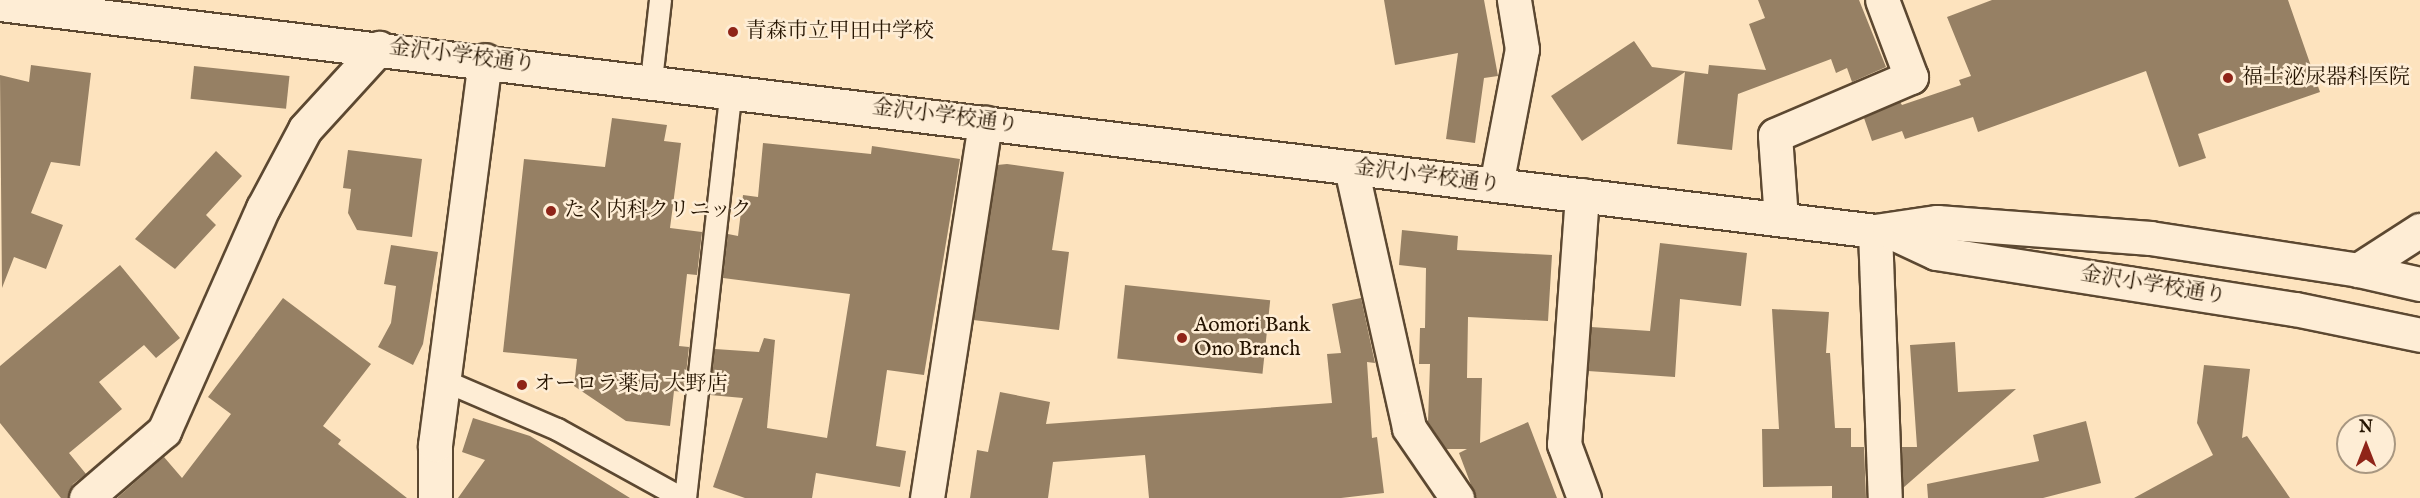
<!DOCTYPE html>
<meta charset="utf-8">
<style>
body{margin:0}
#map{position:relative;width:2420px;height:498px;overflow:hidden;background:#fde3be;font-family:"IM FELL English","Noto Serif JP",serif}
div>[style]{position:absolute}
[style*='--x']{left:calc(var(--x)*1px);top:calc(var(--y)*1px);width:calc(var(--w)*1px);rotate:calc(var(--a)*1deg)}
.building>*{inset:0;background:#968064;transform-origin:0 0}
.roads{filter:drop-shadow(2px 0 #5c4831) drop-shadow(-2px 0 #5c4831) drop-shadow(0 2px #5c4831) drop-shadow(0 -2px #5c4831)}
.lane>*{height:21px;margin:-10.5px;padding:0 10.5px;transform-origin:10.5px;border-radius:10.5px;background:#feedd5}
.street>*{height:33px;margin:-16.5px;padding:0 16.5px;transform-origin:16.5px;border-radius:16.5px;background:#feedd5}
.secondary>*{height:33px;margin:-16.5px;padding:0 16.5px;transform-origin:16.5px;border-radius:16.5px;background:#feedd5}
.dots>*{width:16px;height:16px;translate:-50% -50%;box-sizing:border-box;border:3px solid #feedd5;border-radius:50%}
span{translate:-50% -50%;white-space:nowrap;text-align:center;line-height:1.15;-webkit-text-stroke:5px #feedd5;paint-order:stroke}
.poi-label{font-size:21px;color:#261502}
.left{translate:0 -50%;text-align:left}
.street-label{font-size:21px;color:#261502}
.north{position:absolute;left:2336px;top:414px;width:60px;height:60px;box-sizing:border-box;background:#feedd5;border:2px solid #a89781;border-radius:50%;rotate:0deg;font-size:16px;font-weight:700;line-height:24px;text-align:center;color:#261502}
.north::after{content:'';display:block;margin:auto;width:21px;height:27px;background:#8f2418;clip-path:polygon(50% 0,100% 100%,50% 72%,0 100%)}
</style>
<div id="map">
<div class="building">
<div style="clip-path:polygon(1384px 0,1484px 0,1498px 76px,1484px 78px,1475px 143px,1446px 139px,1458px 53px,1395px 65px)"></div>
<div style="clip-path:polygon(1758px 0,1859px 0,1886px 67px,1852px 82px,1847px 68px,1836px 73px,1831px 59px,1738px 94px,1732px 150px,1677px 144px,1685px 72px,1582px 141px,1551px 96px,1634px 41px,1652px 67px,1708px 74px,1709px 65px,1766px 70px,1749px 24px,1765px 18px)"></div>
<div style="clip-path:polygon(1992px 0,2288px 0,2320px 92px,2198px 134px,2206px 158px,2179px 167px,2146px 71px,1978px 132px,1973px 117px,1905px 139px,1902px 131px,1872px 141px,1864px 118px,1900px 102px,1902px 105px,1961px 85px,1959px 80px,1971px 76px,1947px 17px)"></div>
<div style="clip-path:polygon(31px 65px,91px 73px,80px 166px,51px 162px,31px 213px,63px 225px,46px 269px,14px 257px,2px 288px,0 75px,29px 82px)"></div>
<div style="left:194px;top:66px;width:96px;height:33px;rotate:6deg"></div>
<div style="clip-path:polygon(612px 118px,667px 125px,664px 141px,681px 143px,670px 228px,702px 232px,697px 275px,687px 274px,679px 346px,689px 347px,684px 392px,674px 391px,670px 426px,626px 421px,574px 386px,577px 359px,503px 352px,524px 159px,605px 167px)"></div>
<div style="clip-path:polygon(763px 143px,871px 154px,872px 146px,960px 159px,924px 375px,887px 370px,876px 446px,906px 451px,900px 487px,816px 473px,812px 498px,745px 498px,713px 487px,743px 398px,710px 395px,715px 349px,759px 352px,764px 338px,775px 340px,767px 428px,827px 438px,850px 294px,723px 278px,728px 234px,738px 236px,743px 195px,758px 197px)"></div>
<div style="clip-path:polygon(348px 150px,422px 159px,412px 237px,357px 230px,348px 213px,351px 189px,343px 188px)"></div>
<div style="clip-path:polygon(216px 151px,242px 176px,206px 215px,216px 225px,175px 269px,135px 239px)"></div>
<div style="clip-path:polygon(1007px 164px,1064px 172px,1052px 250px,1069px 252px,1059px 330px,973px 320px,997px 165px)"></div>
<div style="clip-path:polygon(1402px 230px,1458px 236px,1457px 250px,1552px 255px,1548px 321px,1468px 317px,1467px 378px,1482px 378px,1480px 443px,1528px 422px,1557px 498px,1476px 498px,1459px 453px,1467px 449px,1446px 449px,1428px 422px,1430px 364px,1419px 364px,1420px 328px,1425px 328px,1426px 268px,1399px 265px)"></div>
<div style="clip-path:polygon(1660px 243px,1747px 253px,1741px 306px,1680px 299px,1675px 377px,1588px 371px,1591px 327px,1650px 331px)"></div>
<div style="clip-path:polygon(391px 245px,438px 252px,423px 344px,413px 365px,378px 347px,391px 323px,396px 286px,384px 284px)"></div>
<div style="clip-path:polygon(120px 265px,180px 338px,156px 358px,144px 345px,99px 382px,122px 409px,69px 453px,86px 474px,73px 484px,68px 498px,61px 498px,0 423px,0 366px)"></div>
<div style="left:1125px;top:285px;width:146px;height:74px;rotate:6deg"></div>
<div style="clip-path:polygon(283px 298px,371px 364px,323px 426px,341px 440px,338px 444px,407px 498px,117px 498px,164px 457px,182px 478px,231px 414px,208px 397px)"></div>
<div style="clip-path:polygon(1361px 298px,1375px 363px,1367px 362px,1372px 438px,1377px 437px,1384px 493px,1341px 498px,1149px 498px,1145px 455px,1053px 462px,1048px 498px,970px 498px,977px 450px,988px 452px,1000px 392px,1050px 402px,1046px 424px,1332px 403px,1327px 354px,1341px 353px,1332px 304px)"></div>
<div style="clip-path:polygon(1772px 309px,1829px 312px,1826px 353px,1830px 353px,1835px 428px,1851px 428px,1851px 447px,1864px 447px,1866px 498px,1832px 498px,1832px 486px,1763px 487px,1762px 429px,1779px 429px)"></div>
<div style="clip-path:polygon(1955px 342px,1958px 392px,2016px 389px,1903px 488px,1902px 447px,1917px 447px,1910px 345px)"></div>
<div style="clip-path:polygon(2204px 365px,2250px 369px,2242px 438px,2247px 436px,2290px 498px,2134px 498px,2213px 455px,2197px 423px)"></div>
<div style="clip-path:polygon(473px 418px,530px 436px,630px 498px,458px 498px,485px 460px,462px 452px)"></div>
<div style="clip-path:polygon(2086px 421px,2101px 483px,2043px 498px,1928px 498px,1927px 484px,2039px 461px,2033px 435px)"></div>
</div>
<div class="roads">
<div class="lane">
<div style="--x:651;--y:80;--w:81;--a:-83.6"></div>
<div style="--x:443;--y:380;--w:124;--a:23.3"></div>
<div style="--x:557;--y:429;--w:143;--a:28.9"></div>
<div style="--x:685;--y:498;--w:410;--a:-83.6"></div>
</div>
<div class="street">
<div style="--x:1351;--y:168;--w:266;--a:77.4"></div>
<div style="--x:1409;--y:428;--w:85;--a:55.6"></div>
<div style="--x:1496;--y:185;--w:138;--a:-79.2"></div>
<div style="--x:1522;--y:49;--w:50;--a:-99.3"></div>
<div style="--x:1582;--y:195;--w:250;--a:94.1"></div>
<div style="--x:1564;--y:444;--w:58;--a:69.7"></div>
<div style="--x:1781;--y:219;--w:84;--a:-94.1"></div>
<div style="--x:1775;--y:135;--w:148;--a:-23.1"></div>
<div style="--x:1911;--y:77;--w:82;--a:-110.6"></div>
<div style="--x:1875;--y:231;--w:267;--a:87.9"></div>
<div style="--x:2358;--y:270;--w:74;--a:-32.8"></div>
<div style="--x:86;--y:498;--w:103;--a:-40.7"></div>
<div style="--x:164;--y:431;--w:244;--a:-66.1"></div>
<div style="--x:263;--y:208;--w:89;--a:-62"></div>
<div style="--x:305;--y:129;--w:110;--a:-47.6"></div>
<div style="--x:435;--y:498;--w:53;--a:-90"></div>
<div style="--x:435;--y:445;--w:388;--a:-82.6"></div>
<div style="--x:927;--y:498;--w:380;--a:-81.2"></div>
</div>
<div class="secondary">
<div style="--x:0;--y:4;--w:1889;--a:6.9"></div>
<div style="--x:1875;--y:231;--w:63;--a:-8.3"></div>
<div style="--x:1937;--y:222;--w:214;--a:4.3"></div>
<div style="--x:2150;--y:238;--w:210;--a:8.7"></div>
<div style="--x:2358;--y:270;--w:64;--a:12.7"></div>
<div style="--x:1889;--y:231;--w:52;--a:25.1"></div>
<div style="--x:1936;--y:253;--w:363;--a:8.9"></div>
<div style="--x:2295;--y:309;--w:128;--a:11.7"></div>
</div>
</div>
<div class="dots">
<div style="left:733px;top:32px;background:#8f2418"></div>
<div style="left:2228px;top:78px;background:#8f2418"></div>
<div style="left:551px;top:211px;background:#8f2418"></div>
<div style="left:1182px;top:338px;background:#8f2418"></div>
<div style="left:522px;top:385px;background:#8f2418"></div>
</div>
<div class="poi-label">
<span class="left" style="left:745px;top:32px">青森市立甲田中学校</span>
<span class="left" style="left:2242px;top:78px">福士泌尿器科医院</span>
<span class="left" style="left:564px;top:211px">たく内科クリニック</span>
<span class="left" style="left:1194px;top:338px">Aomori Bank<br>Ono Branch</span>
<span class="left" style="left:534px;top:385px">オーロラ薬局 大野店</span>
</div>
<div class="street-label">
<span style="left:462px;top:57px;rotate:7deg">金沢小学校通り</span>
<span style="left:945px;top:117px;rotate:7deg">金沢小学校通り</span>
<span style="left:1427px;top:177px;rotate:7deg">金沢小学校通り</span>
<span style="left:2153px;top:286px;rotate:9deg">金沢小学校通り</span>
</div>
<div class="north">N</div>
</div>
